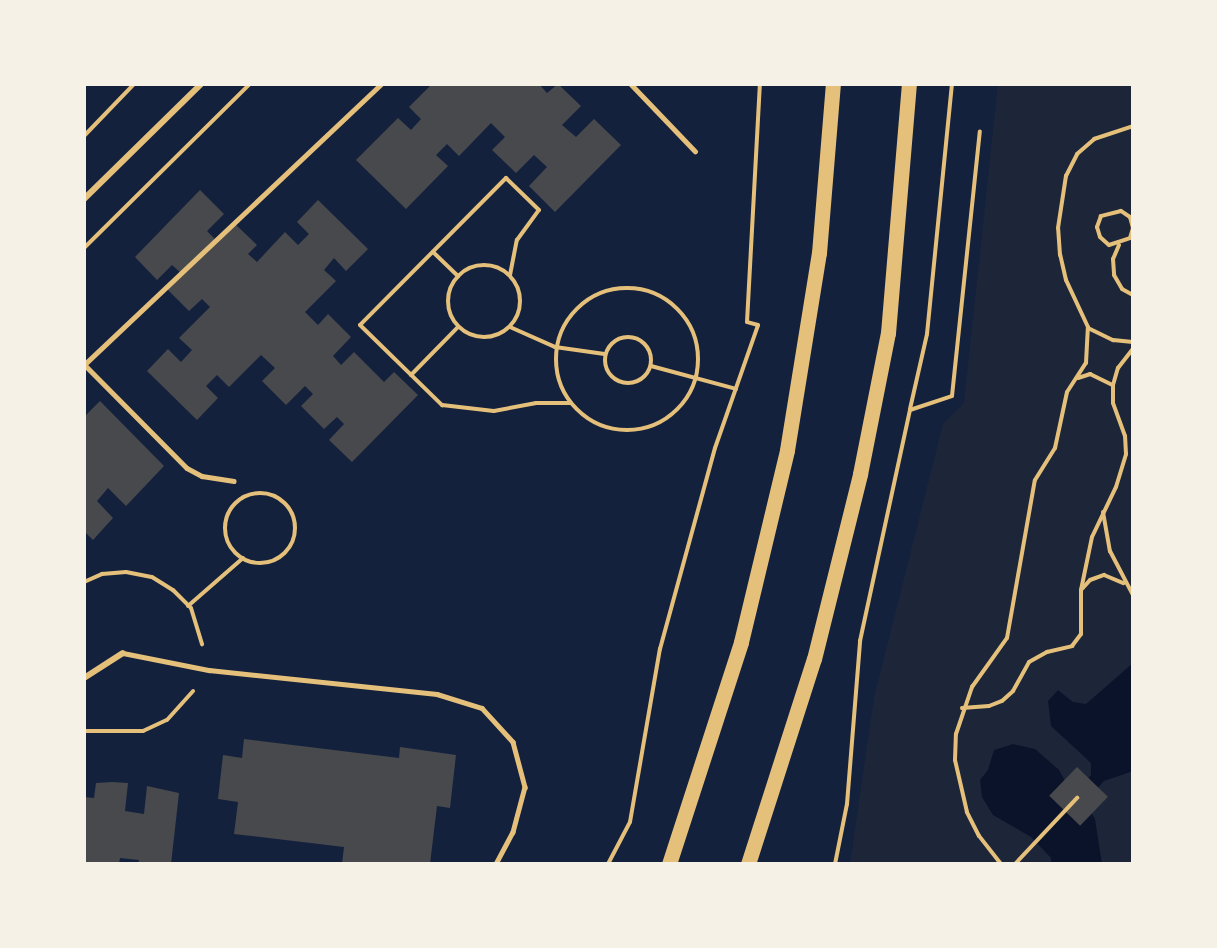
<!DOCTYPE html>
<style>
body{margin:0}
#map{position:relative;width:1217px;height:948px;overflow:hidden;background:#14213d;font-family:"Roboto Condensed",sans-serif}
div>[style]{position:absolute}
[style*='--x']{left:calc(var(--x)*1px);top:calc(var(--y)*1px);width:calc(var(--w)*1px);rotate:calc(var(--a)*1deg)}
.green>*{inset:0;background:#1d2539}
.water>*{inset:0;background:#0b132b}
.building>*{inset:0;background:#48494c;transform-origin:0 0}
.path>*{height:4px;margin:-2px;padding:0 2px;transform-origin:2px;border-radius:2px;background:#e5c07b}
.path>.ring{margin:-2px;padding:0;box-sizing:content-box;background:none;border:4px solid #e5c07b;border-radius:50%}
.service>*{height:4.5px;margin:-2.25px;padding:0 2.25px;transform-origin:2.25px;border-radius:2.25px;background:#e5c07b}
.minor>*{height:6px;margin:-3px;padding:0 3px;transform-origin:3px;border-radius:3px;background:#e5c07b}
.primary>*{height:15px;margin:-7.5px;padding:0 7.5px;transform-origin:7.5px;border-radius:7.5px;background:#e5c07b}
span{translate:-50% -50%;white-space:nowrap;text-align:center;line-height:1.15;-webkit-text-stroke:6px #f6f1e7;paint-order:stroke}
.frame{position:absolute;inset:0;border:86px solid #f6f1e7;pointer-events:none}
</style>
<div id="map">
<div class="green">
<div style="clip-path:polygon(998px 84px,1133px 84px,1133px 864px,850px 864px,874px 698px,943px 424px,964px 403px)"></div>
</div>
<div class="water">
<div style="clip-path:polygon(1133px 663px,1133px 771px,1104px 781px,1095px 791px,1090px 811px,1095px 819px,1102px 864px,1051px 864px,1051px 858px,1031px 837px,993px 815px,982px 797px,980px 780px,988px 770px,994px 750px,1013px 744px,1035px 749px,1059px 770px,1067px 785px,1082px 786px,1091px 775px,1091px 763px,1051px 726px,1048px 701px,1058px 690px,1073px 702px,1086px 704px)"></div>
</div>
<div class="building">
<div style="clip-path:polygon(432px 84px,539px 84px,547px 93px,558px 84px,581px 106px,562px 125px,576px 137px,594px 119px,621px 145px,555px 212px,529px 186px,547px 167px,534px 155px,516px 173px,492px 150px,505px 137px,491px 123px,459px 156px,447px 144px,436px 155px,448px 166px,406px 209px,356px 160px,398px 118px,411px 130px,421px 119px,409px 107px)"></div>
<div style="clip-path:polygon(200px 190px,224px 214px,207px 231px,216px 240px,233px 222px,257px 245px,248px 254px,257px 262px,285px 232px,298px 245px,309px 234px,297px 222px,318px 200px,368px 249px,346px 271px,334px 258px,324px 270px,336px 281px,305px 312px,318px 325px,328px 314px,351px 337px,333px 356px,341px 365px,354px 352px,384px 382px,394px 372px,418px 395px,352px 462px,329px 440px,344px 424px,337px 417px,324px 429px,301px 406px,313px 394px,305px 386px,286px 405px,262px 381px,275px 368px,261px 355px,229px 387px,217px 375px,206px 386px,218px 398px,197px 420px,147px 371px,168px 349px,181px 362px,192px 350px,179px 338px,210px 307px,202px 299px,189px 311px,166px 288px,181px 273px,172px 265px,157px 280px,135px 257px)"></div>
<div style="clip-path:polygon(100px 401px,164px 466px,126px 506px,108px 488px,97px 501px,113px 518px,93px 540px,84px 531px,84px 417px)"></div>
<div style="clip-path:polygon(244px 739px,399px 758px,400px 747px,456px 755px,450px 808px,437px 806px,430px 864px,342px 864px,344px 847px,234px 834px,238px 802px,218px 799px,223px 755px,242px 758px)"></div>
<div style="left:1077px;top:767px;width:43px;height:40px;rotate:44deg"></div>
<div style="clip-path:polygon(112px 782px,128px 783px,125px 811px,144px 814px,147px 786px,179px 793px,171px 864px,138px 864px,139px 860px,120px 858px,119px 864px,84px 864px,84px 797px,94px 798px,96px 783px)"></div>
</div>
<div class="path">
<div style="--x:84;--y:136;--w:72;--a:-46.1"></div>
<div style="--x:1133;--y:228;--w:11;--a:-105"></div>
<div style="--x:1130;--y:217;--w:11;--a:-146"></div>
<div style="--x:1121;--y:211;--w:21;--a:166"></div>
<div style="--x:1101;--y:216;--w:12;--a:110"></div>
<div style="--x:1097;--y:227;--w:10;--a:73"></div>
<div style="--x:1100;--y:237;--w:12;--a:42"></div>
<div style="--x:1109;--y:245;--w:22;--a:-18"></div>
<div style="--x:1130;--y:238;--w:10;--a:-73"></div>
<div style="--x:1119;--y:245;--w:15;--a:113"></div>
<div style="--x:1113;--y:259;--w:16;--a:86"></div>
<div style="--x:1114;--y:275;--w:16;--a:60"></div>
<div style="--x:1122;--y:289;--w:13;--a:29"></div>
<div style="--x:84;--y:248;--w:233;--a:-44.7"></div>
<div style="--x:433;--y:252;--w:35;--a:44"></div>
<div class="ring" style="left:448px;top:265px;width:68px;height:68px"></div>
<div style="--x:510;--y:275;--w:36;--a:-79"></div>
<div style="--x:517;--y:240;--w:37;--a:-54"></div>
<div style="--x:539;--y:210;--w:46;--a:-135.9"></div>
<div style="--x:506;--y:178;--w:207;--a:134.8"></div>
<div style="--x:360;--y:325;--w:115;--a:44.3"></div>
<div style="--x:442;--y:405;--w:52;--a:6.6"></div>
<div style="--x:494;--y:411;--w:43;--a:-10.8"></div>
<div style="--x:536;--y:403;--w:34;--a:0"></div>
<div class="ring" style="left:556px;top:288px;width:138px;height:138px"></div>
<div style="--x:510;--y:327;--w:49;--a:24"></div>
<div style="--x:555;--y:347;--w:50;--a:8"></div>
<div style="--x:1088;--y:328;--w:28;--a:26"></div>
<div style="--x:1113;--y:340;--w:20;--a:6"></div>
<div class="ring" style="left:605px;top:337px;width:42px;height:42px"></div>
<div style="--x:651;--y:366;--w:88;--a:15.1"></div>
<div style="--x:411;--y:375;--w:67;--a:-45.6"></div>
<div style="--x:1078;--y:378;--w:13;--a:-18"></div>
<div style="--x:1090;--y:374;--w:25;--a:26"></div>
<div style="--x:910;--y:409;--w:77;--a:-77.2"></div>
<div style="--x:927;--y:334;--w:251;--a:-84.3"></div>
<div class="ring" style="left:225px;top:493px;width:66px;height:66px"></div>
<div style="--x:1103;--y:512;--w:40;--a:80"></div>
<div style="--x:1110;--y:551;--w:50;--a:62.4"></div>
<div style="--x:84;--y:582;--w:20;--a:-24"></div>
<div style="--x:102;--y:574;--w:24;--a:-5"></div>
<div style="--x:126;--y:572;--w:26;--a:11"></div>
<div style="--x:152;--y:577;--w:25;--a:32"></div>
<div style="--x:173;--y:590;--w:25;--a:45"></div>
<div style="--x:191;--y:608;--w:38;--a:73"></div>
<div style="--x:1081;--y:590;--w:13;--a:-48"></div>
<div style="--x:1090;--y:580;--w:15;--a:-20"></div>
<div style="--x:1104;--y:575;--w:21;--a:23"></div>
<div style="--x:188;--y:606;--w:73;--a:-41.1"></div>
<div style="--x:962;--y:708;--w:27;--a:-4"></div>
<div style="--x:989;--y:706;--w:14;--a:-21"></div>
<div style="--x:1002;--y:701;--w:15;--a:-42"></div>
<div style="--x:1013;--y:691;--w:33;--a:-61"></div>
<div style="--x:1029;--y:662;--w:21;--a:-29"></div>
<div style="--x:1047;--y:652;--w:26;--a:-13"></div>
<div style="--x:1072;--y:646;--w:15;--a:-53"></div>
<div style="--x:1081;--y:634;--w:44;--a:-90"></div>
<div style="--x:1081;--y:590;--w:54;--a:-78.3"></div>
<div style="--x:1092;--y:537;--w:55;--a:-64.4"></div>
<div style="--x:1116;--y:487;--w:34;--a:-73"></div>
<div style="--x:1126;--y:454;--w:18;--a:-93"></div>
<div style="--x:1125;--y:436;--w:35;--a:-110"></div>
<div style="--x:1113;--y:403;--w:18;--a:-90"></div>
<div style="--x:1113;--y:385;--w:18;--a:-74"></div>
<div style="--x:1118;--y:368;--w:24;--a:-52"></div>
<div style="--x:84;--y:731;--w:59;--a:0"></div>
<div style="--x:143;--y:731;--w:26;--a:-25"></div>
<div style="--x:167;--y:720;--w:39;--a:-48"></div>
<div style="--x:608;--y:864;--w:47;--a:-62.4"></div>
<div style="--x:630;--y:822;--w:176;--a:-80.2"></div>
<div style="--x:660;--y:649;--w:208;--a:-74.7"></div>
<div style="--x:715;--y:448;--w:130;--a:-70.7"></div>
<div style="--x:758;--y:325;--w:11;--a:-165"></div>
<div style="--x:747;--y:322;--w:238;--a:-86.9"></div>
<div style="--x:835;--y:864;--w:61;--a:-78.7"></div>
<div style="--x:847;--y:804;--w:164;--a:-85.4"></div>
<div style="--x:860;--y:641;--w:236;--a:-77.8"></div>
<div style="--x:910;--y:410;--w:44;--a:-18.4"></div>
<div style="--x:952;--y:396;--w:266;--a:-84"></div>
<div style="--x:1001;--y:864;--w:36;--a:-128"></div>
<div style="--x:979;--y:836;--w:27;--a:-117"></div>
<div style="--x:967;--y:812;--w:53;--a:-103"></div>
<div style="--x:955;--y:760;--w:26;--a:-88"></div>
<div style="--x:956;--y:734;--w:50;--a:-71.2"></div>
<div style="--x:972;--y:687;--w:60;--a:-54.5"></div>
<div style="--x:1007;--y:638;--w:160;--a:-80"></div>
<div style="--x:1035;--y:480;--w:38;--a:-58"></div>
<div style="--x:1055;--y:448;--w:57;--a:-77.9"></div>
<div style="--x:1067;--y:392;--w:35;--a:-57"></div>
<div style="--x:1086;--y:363;--w:36;--a:-87"></div>
<div style="--x:1088;--y:327;--w:52;--a:-115.1"></div>
<div style="--x:1066;--y:280;--w:26;--a:-103"></div>
<div style="--x:1060;--y:255;--w:27;--a:-94"></div>
<div style="--x:1058;--y:228;--w:53;--a:-81.3"></div>
<div style="--x:1066;--y:176;--w:25;--a:-63"></div>
<div style="--x:1077;--y:154;--w:23;--a:-41"></div>
<div style="--x:1094;--y:139;--w:41;--a:-18.4"></div>
<div style="--x:1015;--y:864;--w:91;--a:-46.8"></div>
</div>
<div class="service">
<div style="--x:631;--y:84;--w:93;--a:46.3"></div>
<div style="--x:84;--y:364;--w:146;--a:45.3"></div>
<div style="--x:187;--y:468;--w:17;--a:28"></div>
<div style="--x:202;--y:476;--w:32;--a:9"></div>
<div style="--x:85;--y:364;--w:407;--a:-43.4"></div>
<div style="--x:123;--y:653;--w:88;--a:11.2"></div>
<div style="--x:209;--y:670;--w:229;--a:6"></div>
<div style="--x:437;--y:694;--w:47;--a:17.3"></div>
<div style="--x:482;--y:708;--w:46;--a:47.6"></div>
<div style="--x:513;--y:742;--w:47;--a:75.1"></div>
<div style="--x:525;--y:787;--w:47;--a:104.9"></div>
<div style="--x:513;--y:832;--w:36;--a:118"></div>
</div>
<div class="minor">
<div style="--x:84;--y:199;--w:164;--a:-44.5"></div>
<div style="--x:84;--y:678;--w:46;--a:-32.7"></div>
</div>
<div class="primary">
<div style="--x:669;--y:864;--w:233;--a:-72"></div>
<div style="--x:741;--y:642;--w:197;--a:-76.5"></div>
<div style="--x:787;--y:450;--w:200;--a:-80.8"></div>
<div style="--x:819;--y:253;--w:170;--a:-85.3"></div>
<div style="--x:748;--y:864;--w:215;--a:-72.2"></div>
<div style="--x:814;--y:659;--w:191;--a:-76"></div>
<div style="--x:860;--y:474;--w:144;--a:-78.8"></div>
<div style="--x:888;--y:333;--w:250;--a:-85.2"></div>
</div>
<div class="frame"></div>
</div>
